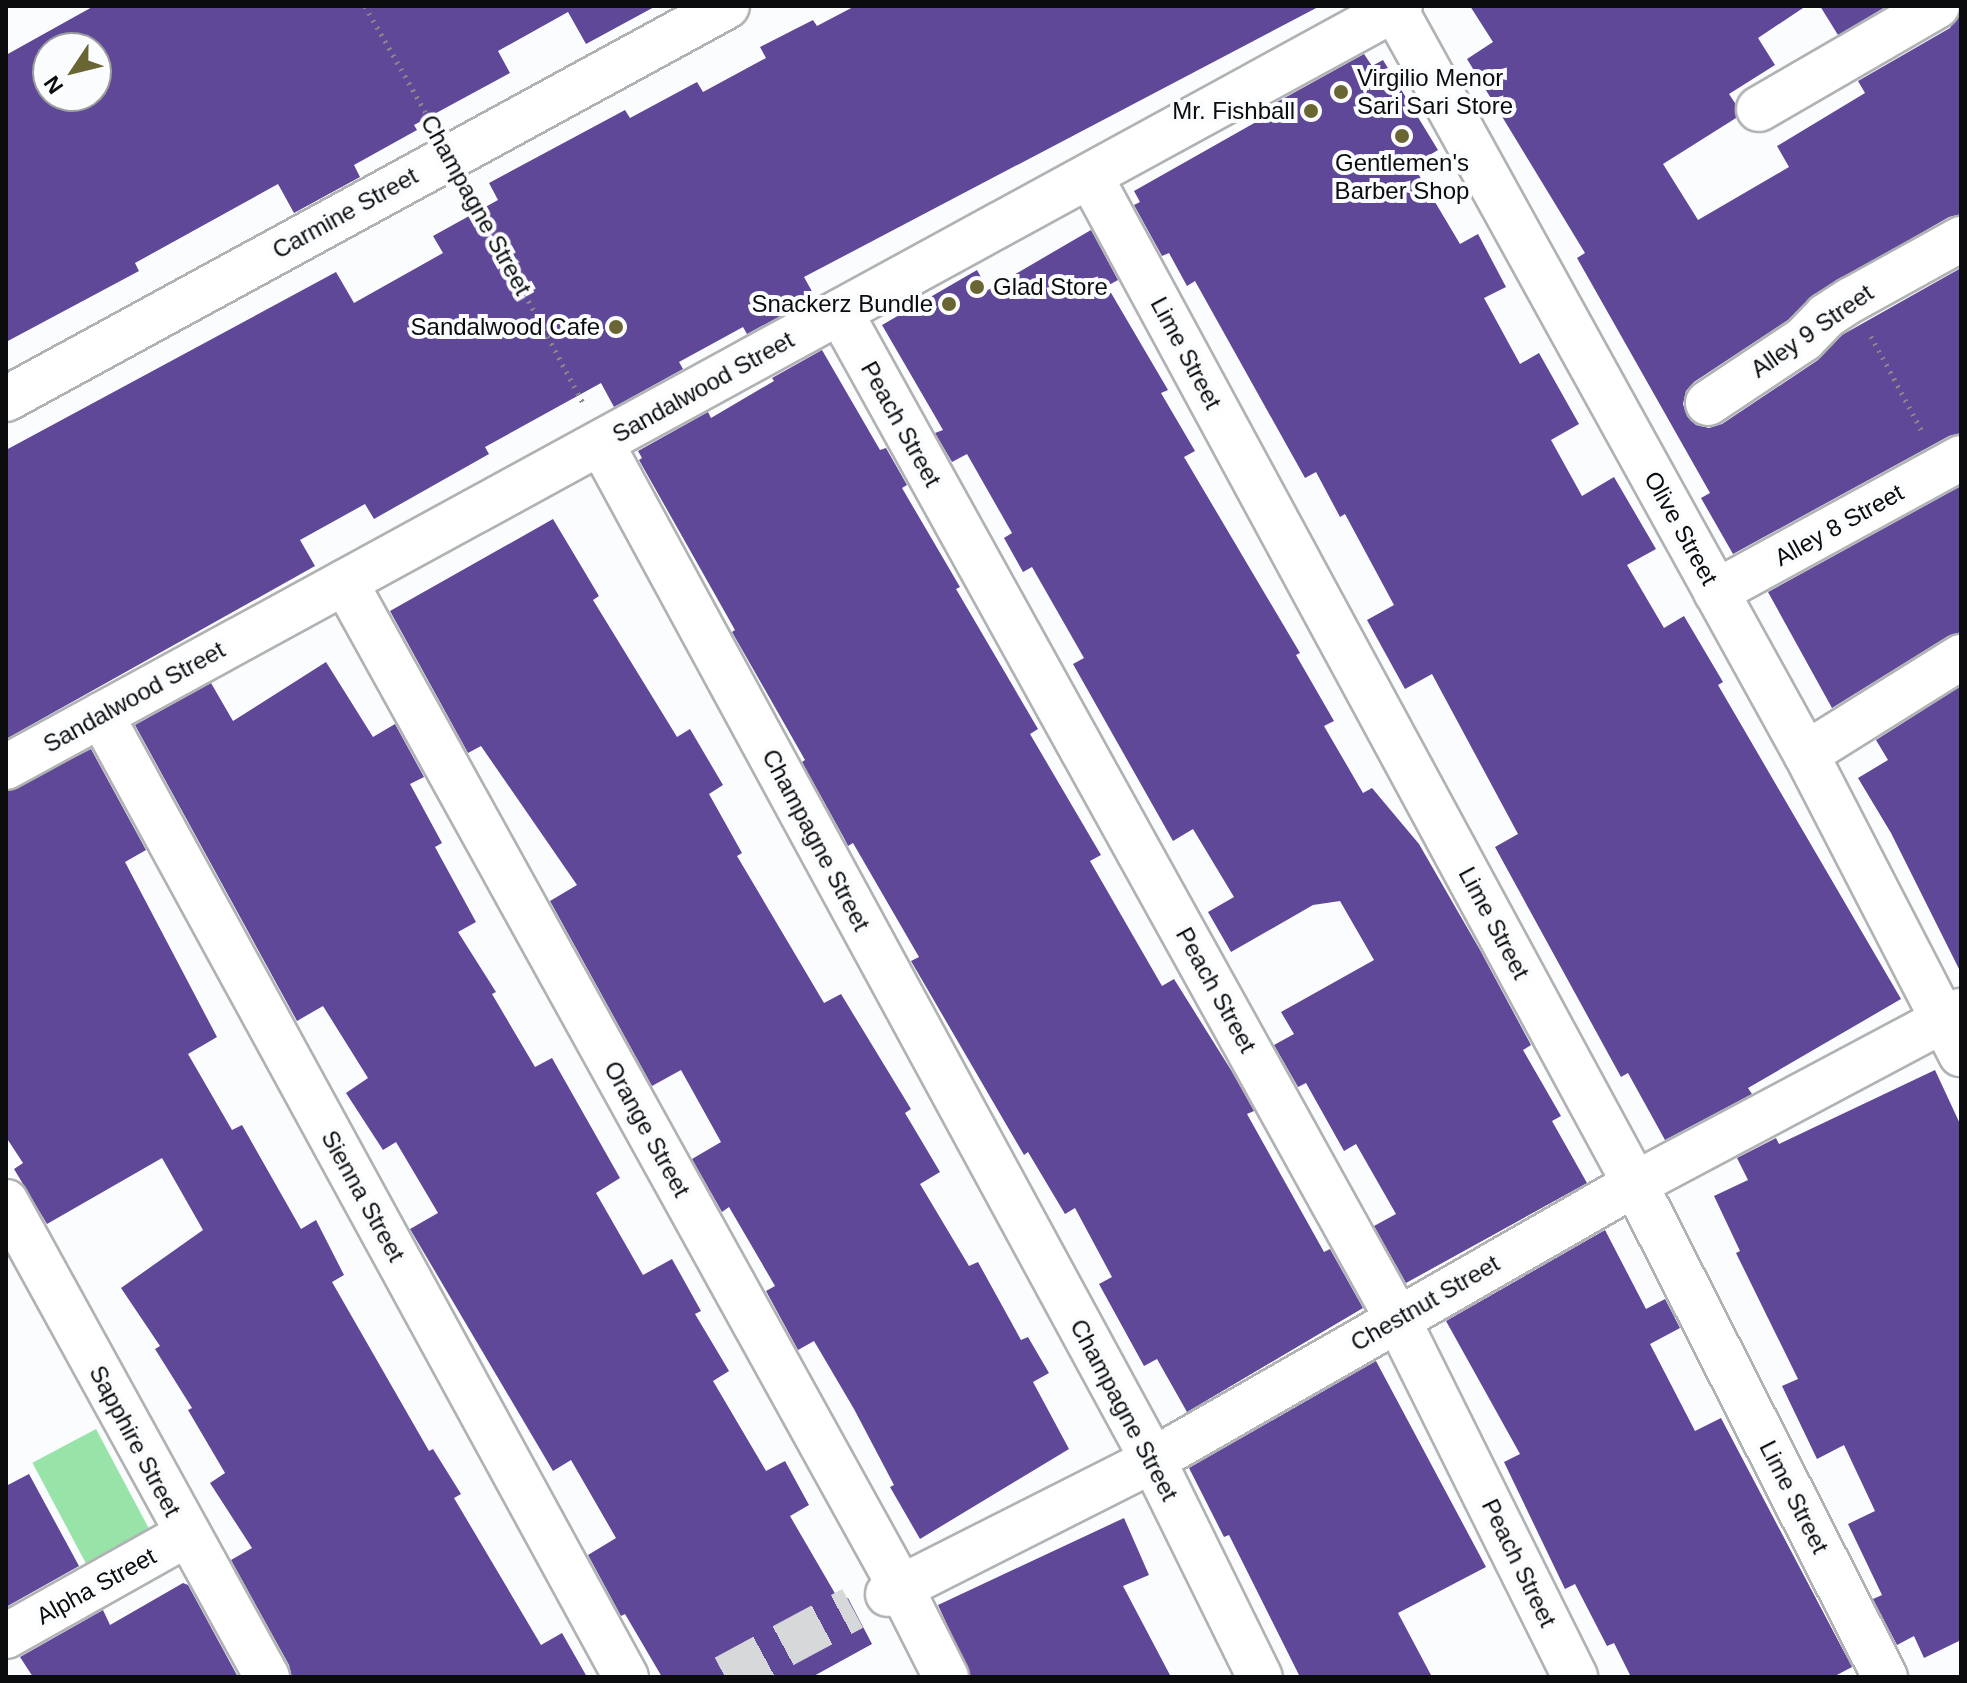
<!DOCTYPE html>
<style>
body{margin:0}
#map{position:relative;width:1967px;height:1683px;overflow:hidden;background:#fafcfe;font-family:Arial,sans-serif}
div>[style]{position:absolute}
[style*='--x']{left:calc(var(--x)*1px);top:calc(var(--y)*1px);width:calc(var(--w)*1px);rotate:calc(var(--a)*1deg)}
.green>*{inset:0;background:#98e3a8;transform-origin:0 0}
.building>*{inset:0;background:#5f4898}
.minor-tunnel>*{height:44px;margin-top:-22px;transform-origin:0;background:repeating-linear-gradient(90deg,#d6d8da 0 44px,transparent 0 66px)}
.path>*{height:5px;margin-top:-2.5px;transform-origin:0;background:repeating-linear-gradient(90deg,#868789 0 2px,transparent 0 8px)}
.roads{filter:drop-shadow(2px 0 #b0b2b3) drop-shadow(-2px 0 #b0b2b3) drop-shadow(0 2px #b0b2b3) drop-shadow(0 -2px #b0b2b3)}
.minor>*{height:44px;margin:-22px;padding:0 22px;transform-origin:22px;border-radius:22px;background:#fff}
.dots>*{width:22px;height:22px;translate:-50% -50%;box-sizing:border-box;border:4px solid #fafcfe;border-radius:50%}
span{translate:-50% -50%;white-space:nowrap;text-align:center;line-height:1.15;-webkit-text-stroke:8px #fafcfe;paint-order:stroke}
.poi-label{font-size:24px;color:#0b0c0d}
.left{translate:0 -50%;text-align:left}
.right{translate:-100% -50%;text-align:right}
.street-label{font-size:24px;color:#0b0c0d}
.frame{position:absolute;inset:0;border:8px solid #0b0c0d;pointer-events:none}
.north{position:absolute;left:32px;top:32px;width:80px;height:80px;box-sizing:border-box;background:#fafcfe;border:2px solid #9a9c9e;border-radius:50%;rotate:235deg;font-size:22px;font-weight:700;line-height:32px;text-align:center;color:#0b0c0d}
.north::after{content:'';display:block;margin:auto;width:28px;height:36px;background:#696633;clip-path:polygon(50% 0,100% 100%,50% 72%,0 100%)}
</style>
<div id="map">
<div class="green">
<div style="left:96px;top:1429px;width:118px;height:72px;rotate:62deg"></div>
</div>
<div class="building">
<div style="clip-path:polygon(evenodd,94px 6px,656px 6px,586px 44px,568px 12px,498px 51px,510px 73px,414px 125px,417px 130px,354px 165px,360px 177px,294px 213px,278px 184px,135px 263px,139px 271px,6px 342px,6px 55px,94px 6px,48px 48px,96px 48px,96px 96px,48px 96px,48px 48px)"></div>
<div style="clip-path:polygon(855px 6px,1320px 6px,804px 277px,814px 295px,797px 307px,747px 334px,743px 327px,679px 362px,683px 369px,614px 407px,601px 383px,485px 447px,489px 454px,374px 519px,365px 504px,300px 540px,315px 566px,6px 739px,6px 450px,336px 272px,354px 303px,443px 253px,433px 236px,498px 200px,489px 183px,625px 110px,630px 118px,697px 82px,703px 92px,766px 58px,760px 47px,813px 20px,817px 26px)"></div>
<div style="clip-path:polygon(1470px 6px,1806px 6px,1758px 38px,1775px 65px,1729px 94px,1735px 103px,1736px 118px,1663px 164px,1698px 220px,1789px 167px,1777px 146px,1865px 93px,1858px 81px,1950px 28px,1961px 10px,1961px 214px,1949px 217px,1813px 295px,1788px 320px,1694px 382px,1686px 391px,1683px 404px,1687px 416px,1696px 425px,1709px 428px,1722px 424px,1818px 360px,1842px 335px,1961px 268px,1961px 433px,1949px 436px,1733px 554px,1701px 498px,1710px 493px,1577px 258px,1585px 253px,1467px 59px,1493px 42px)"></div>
<div style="clip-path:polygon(1820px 6px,1887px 6px,1838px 35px)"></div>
<div style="clip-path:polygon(1364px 54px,1372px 66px,1383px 60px,1438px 150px,1413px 165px,1460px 244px,1478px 234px,1506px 287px,1484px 298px,1520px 364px,1539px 353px,1579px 424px,1551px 440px,1582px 496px,1614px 477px,1656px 549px,1627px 565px,1664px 628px,1684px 616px,1723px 682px,1718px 685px,1901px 999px,1748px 1088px,1752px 1094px,1665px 1140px,1628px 1073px,1621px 1077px,1495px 847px,1518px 834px,1432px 674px,1405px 689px,1367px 620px,1394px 605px,1345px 514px,1340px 517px,1316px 472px,1305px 478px,1195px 281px,1187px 286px,1169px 253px,1162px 256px,1134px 205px,1140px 202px,1134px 191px,1281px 108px,1277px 102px)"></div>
<div style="clip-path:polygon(1091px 230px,1118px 280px,1107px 286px,1168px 390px,1161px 393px,1195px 451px,1184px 457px,1300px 653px,1296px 655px,1334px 721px,1324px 726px,1363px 793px,1372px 788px,1419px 844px,1480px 950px,1531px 1045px,1523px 1050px,1561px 1116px,1552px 1121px,1587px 1183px,1406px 1283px,1374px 1226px,1396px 1214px,1356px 1144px,1344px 1151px,1306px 1083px,1298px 1087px,1274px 1045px,1294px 1034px,1281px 1012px,1374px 960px,1340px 901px,1313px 905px,1231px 952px,1208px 912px,1234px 897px,1193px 829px,1173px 841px,1073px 664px,1084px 658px,1032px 567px,1023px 572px,1004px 538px,1012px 533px,967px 454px,952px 462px,935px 433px,943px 430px,882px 325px,977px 270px,988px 290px)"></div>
<div style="clip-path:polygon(822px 350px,880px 450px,886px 448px,907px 485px,902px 488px,960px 587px,956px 589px,1038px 729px,1030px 734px,1101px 855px,1090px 861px,1162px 986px,1174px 979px,1231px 1070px,1254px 1111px,1247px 1114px,1324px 1252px,1330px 1249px,1363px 1308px,1187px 1412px,1157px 1359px,1144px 1366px,1099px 1284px,1112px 1277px,1075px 1208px,1065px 1214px,1028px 1152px,1024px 1155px,911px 961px,919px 957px,853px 843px,848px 846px,844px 838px,802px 762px,805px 760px,732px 632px,735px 630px,639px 460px,642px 458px,638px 451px,708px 412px,711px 418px,774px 381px,772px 378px)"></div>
<div style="clip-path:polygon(1961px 486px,1961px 632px,1948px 636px,1832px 708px,1768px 592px)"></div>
<div style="clip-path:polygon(553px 519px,599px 596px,593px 600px,677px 737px,690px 729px,723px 785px,709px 794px,742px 853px,737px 856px,824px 1003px,841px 994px,911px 1109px,905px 1113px,940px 1172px,920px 1184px,969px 1266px,978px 1262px,1021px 1340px,1028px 1337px,1049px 1373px,1033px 1382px,1069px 1449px,920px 1539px,890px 1487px,894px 1485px,854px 1409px,814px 1341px,798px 1350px,766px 1291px,775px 1286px,729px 1207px,722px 1212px,692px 1159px,721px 1142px,681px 1070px,652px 1086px,550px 901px,577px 885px,481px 746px,468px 753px,390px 611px)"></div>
<div style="clip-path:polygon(326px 662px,373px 737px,395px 724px,424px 777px,410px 784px,442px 843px,435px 847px,476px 922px,458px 932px,496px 992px,492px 994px,535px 1067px,552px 1058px,620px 1178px,596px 1193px,643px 1275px,672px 1259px,701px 1311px,695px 1314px,729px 1371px,713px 1381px,766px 1471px,785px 1461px,809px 1505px,790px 1516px,840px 1602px,848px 1598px,872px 1644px,812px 1677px,662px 1677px,625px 1614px,621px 1616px,588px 1555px,616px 1538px,571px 1460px,553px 1471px,410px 1229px,438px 1213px,396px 1142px,383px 1150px,346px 1093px,368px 1078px,323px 1006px,297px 1021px,135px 725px,211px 683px,233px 721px)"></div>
<div style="clip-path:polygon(1961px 686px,1961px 973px,1891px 833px,1858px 778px,1888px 760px,1876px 740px)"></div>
<div style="clip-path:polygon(91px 749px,146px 850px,125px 862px,217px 1037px,188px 1054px,232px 1130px,242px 1125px,301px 1229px,316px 1220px,344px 1275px,332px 1282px,429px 1451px,433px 1449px,461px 1494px,454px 1498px,541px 1645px,562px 1633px,587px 1677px,292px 1677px,289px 1665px,231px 1560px,252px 1548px,210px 1483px,225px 1473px,188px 1410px,192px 1408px,155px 1349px,160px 1346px,121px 1288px,203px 1230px,162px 1158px,47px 1224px,14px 1169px,23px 1163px,6px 1137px,6px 792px)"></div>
<div style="clip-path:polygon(1935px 1070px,1961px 1126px,1961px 1640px,1924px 1658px,1914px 1636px,1897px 1645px,1873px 1599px,1882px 1595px,1848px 1524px,1875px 1511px,1844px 1445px,1817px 1459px,1782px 1386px,1798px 1379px,1736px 1253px,1740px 1251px,1714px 1196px,1748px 1180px,1737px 1158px,1776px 1138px,1779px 1144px)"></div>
<div style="clip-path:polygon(1605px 1230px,1646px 1309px,1665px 1299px,1680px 1328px,1650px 1344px,1695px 1431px,1721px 1418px,1852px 1667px,1833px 1677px,1631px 1677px,1614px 1643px,1607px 1646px,1575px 1584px,1565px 1589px,1504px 1462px,1520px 1454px,1446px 1321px)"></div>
<div style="clip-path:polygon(1376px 1361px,1486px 1567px,1398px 1613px,1432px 1677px,1300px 1677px,1229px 1535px,1224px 1537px,1189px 1468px)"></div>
<div style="clip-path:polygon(29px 1474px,79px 1566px,6px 1607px,6px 1486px)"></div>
<div style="clip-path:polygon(1124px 1518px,1149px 1575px,1123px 1586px,1171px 1677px,971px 1677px,938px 1605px)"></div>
<div style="clip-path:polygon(183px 1583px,188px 1585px,238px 1677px,33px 1677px,20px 1657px,103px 1610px,110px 1625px)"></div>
</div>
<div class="minor-tunnel">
<div style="--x:725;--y:1677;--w:145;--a:-28.3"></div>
</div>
<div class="path">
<div style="--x:365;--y:6;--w:131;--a:60.3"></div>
<div style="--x:472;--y:195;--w:238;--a:61.9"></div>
<div style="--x:1871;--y:336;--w:110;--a:61.8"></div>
</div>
<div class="roads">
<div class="minor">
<div style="--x:1393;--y:6;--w:854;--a:61.1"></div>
<div style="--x:1806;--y:754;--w:338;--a:62.7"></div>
<div style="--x:1759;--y:109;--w:206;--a:-30.1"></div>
<div style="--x:1090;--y:176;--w:1146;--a:61.6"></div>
<div style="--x:1635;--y:1184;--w:553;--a:63.11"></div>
<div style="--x:840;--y:312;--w:1150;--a:61.03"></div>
<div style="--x:1397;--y:1318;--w:401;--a:63.6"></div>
<div style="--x:6;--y:399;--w:821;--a:-28.59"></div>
<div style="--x:1708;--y:403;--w:115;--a:-33.7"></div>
<div style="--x:1804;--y:339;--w:32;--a:-46"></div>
<div style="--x:1826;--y:316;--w:30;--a:-33"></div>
<div style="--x:1851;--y:300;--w:126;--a:-29"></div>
<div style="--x:601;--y:443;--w:1157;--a:61.51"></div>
<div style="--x:1153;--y:1460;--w:242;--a:63.8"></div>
<div style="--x:345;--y:582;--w:1149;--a:61.07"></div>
<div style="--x:901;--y:1588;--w:100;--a:63.2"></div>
<div style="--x:1716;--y:592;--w:279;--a:-28.7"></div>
<div style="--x:101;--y:715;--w:1096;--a:61.38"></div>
<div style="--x:1806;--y:754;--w:183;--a:-32"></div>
<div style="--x:6;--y:767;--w:1588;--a:-28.63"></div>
<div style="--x:6;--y:1202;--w:542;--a:61.21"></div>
<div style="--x:888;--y:1594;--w:297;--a:-26.8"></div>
<div style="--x:1153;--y:1460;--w:555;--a:-29.8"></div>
<div style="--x:1635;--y:1184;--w:369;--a:-28"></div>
<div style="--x:6;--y:1636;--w:206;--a:-29.3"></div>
</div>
</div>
<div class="dots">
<div style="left:1341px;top:92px;background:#696633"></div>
<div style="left:1311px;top:111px;background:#696633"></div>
<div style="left:1402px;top:136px;background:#696633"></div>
<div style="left:977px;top:287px;background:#696633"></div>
<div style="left:949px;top:304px;background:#696633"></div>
<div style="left:616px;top:327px;background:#696633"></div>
</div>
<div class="poi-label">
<span class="left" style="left:1357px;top:92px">Virgilio Menor<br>Sari Sari Store</span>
<span class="right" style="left:1295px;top:111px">Mr. Fishball</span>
<span style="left:1402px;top:177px">Gentlemen's<br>Barber Shop</span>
<span class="left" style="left:993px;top:287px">Glad Store</span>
<span class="right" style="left:933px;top:304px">Snackerz Bundle</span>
<span class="right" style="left:600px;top:327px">Sandalwood Cafe</span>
</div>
<div class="street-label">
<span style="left:476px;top:205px;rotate:61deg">Champagne Street</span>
<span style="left:345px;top:213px;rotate:-29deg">Carmine Street</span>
<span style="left:1812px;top:331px;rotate:-35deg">Alley 9 Street</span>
<span style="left:1186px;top:353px;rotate:62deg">Lime Street</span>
<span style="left:703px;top:387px;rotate:-29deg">Sandalwood Street</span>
<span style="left:901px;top:424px;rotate:61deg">Peach Street</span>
<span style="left:1839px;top:525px;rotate:-29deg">Alley 8 Street</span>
<span style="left:1681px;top:528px;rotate:61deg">Olive Street</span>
<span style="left:134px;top:697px;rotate:-29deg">Sandalwood Street</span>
<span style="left:816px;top:840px;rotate:62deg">Champagne Street</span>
<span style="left:1494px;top:923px;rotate:62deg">Lime Street</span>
<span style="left:1216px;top:990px;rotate:61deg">Peach Street</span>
<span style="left:647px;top:1129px;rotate:61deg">Orange Street</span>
<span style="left:363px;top:1196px;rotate:61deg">Sienna Street</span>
<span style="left:1425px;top:1303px;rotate:-30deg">Chestnut Street</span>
<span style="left:1124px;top:1410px;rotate:62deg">Champagne Street</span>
<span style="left:135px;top:1441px;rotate:62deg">Sapphire Street</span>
<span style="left:1794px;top:1497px;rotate:63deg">Lime Street</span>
<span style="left:1519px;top:1563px;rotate:64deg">Peach Street</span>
<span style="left:96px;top:1586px;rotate:-29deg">Alpha Street</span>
</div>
<div class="frame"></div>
<div class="north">N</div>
</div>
